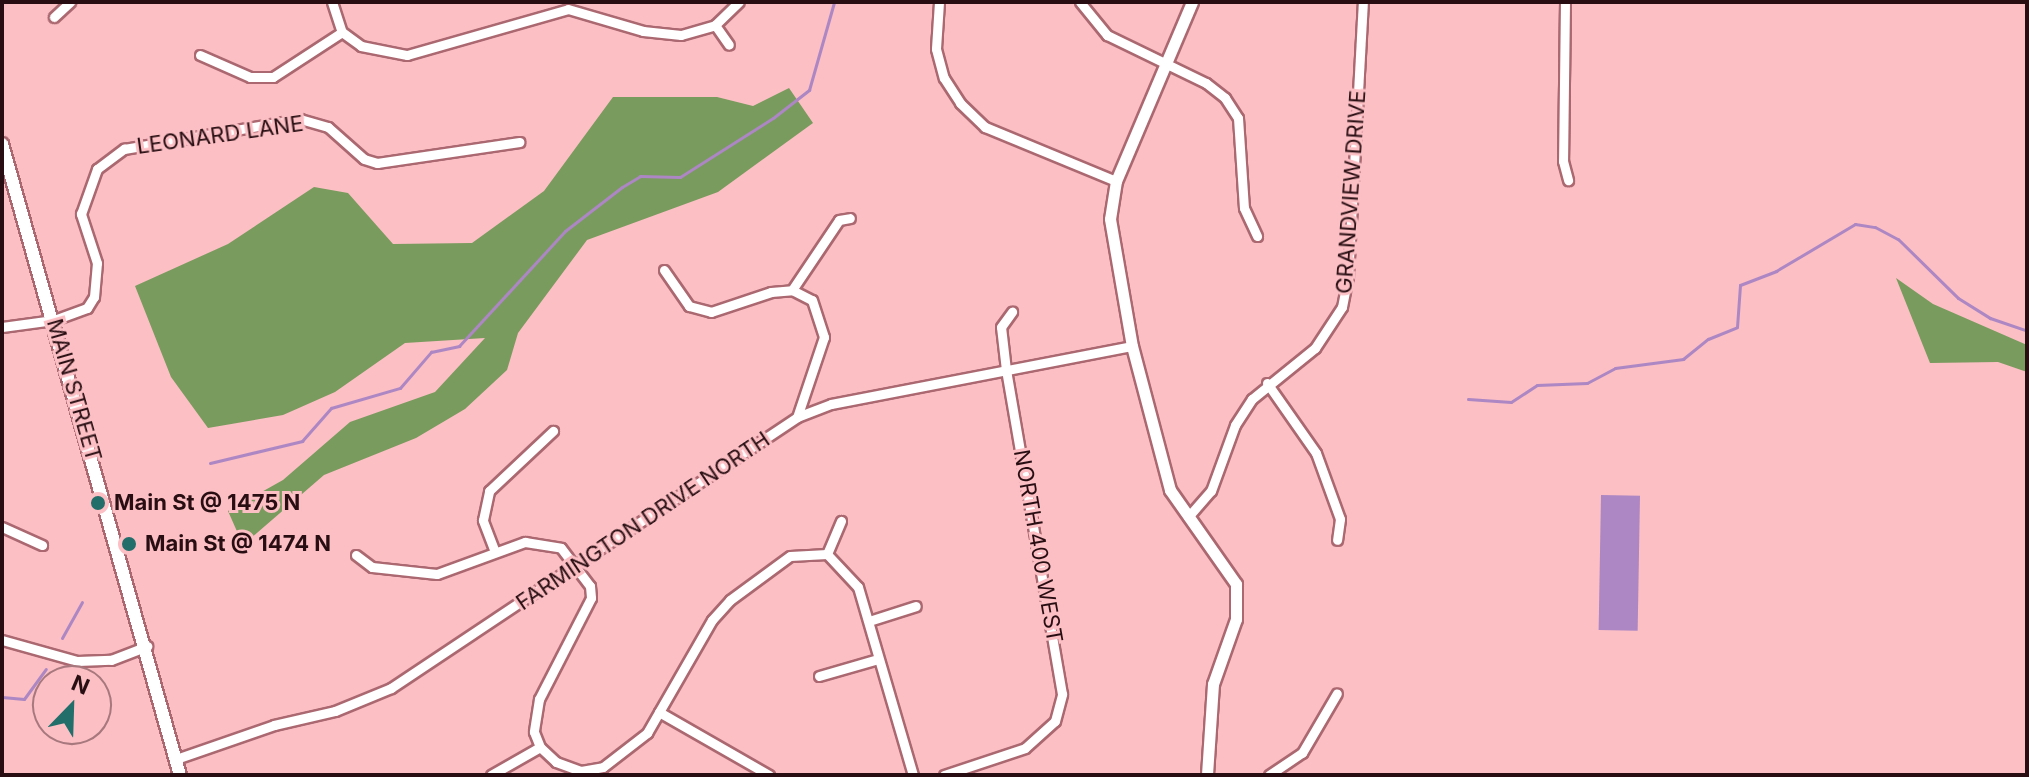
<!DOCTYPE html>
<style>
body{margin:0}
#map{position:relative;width:2029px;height:777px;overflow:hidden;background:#fbbfc4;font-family:Inter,sans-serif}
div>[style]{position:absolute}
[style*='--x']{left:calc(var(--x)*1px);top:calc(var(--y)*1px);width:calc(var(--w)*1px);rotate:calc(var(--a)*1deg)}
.forest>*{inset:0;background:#799b5e}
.water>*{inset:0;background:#ac87c3;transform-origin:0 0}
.stream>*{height:3px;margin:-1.5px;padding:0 1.5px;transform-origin:1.5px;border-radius:1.5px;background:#ac87c3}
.roads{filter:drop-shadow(2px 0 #ab6870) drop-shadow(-2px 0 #ab6870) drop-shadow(0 2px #ab6870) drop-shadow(0 -2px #ab6870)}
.minor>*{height:9px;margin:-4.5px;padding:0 4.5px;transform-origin:4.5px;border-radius:4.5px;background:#fff}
.tertiary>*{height:11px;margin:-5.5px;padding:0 5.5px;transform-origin:5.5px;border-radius:5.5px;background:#fff}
.secondary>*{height:12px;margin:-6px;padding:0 6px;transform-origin:6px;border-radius:6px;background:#fff}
.dots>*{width:22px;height:22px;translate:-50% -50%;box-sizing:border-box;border:4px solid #fbbfc4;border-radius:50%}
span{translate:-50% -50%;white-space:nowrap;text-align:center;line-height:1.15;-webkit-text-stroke:6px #fbbfc4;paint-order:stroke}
.street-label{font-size:22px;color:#280e12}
.poi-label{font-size:22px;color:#280e12;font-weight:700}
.left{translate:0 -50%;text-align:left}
.frame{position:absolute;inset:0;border:4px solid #280e12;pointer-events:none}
.north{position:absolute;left:32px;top:665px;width:80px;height:80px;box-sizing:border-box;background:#fbbfc4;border:2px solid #a7787d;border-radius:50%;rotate:23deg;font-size:22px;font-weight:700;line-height:32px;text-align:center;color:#280e12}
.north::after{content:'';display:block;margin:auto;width:28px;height:36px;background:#226e6b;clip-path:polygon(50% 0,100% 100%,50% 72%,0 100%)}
</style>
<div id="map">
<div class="forest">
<div style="clip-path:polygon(789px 88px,813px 123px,718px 192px,587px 240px,518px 333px,507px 370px,465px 409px,416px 438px,324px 475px,243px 545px,228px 511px,283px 480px,350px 422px,435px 392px,485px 338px,405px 343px,335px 392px,283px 415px,208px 428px,171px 377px,135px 286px,228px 244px,314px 187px,348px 193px,393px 244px,472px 243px,544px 191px,613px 97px,717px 97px,753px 106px)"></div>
<div style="clip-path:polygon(1896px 278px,1933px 304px,2027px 345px,2027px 372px,1998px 362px,1930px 363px)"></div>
</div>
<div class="water">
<div style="left:1601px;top:495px;width:39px;height:135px;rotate:1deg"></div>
</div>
<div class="stream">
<div style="--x:1468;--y:399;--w:43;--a:4"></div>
<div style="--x:1511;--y:402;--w:31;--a:-33"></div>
<div style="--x:1537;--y:385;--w:50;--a:-2.3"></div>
<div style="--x:1587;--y:383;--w:32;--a:-28"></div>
<div style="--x:1615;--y:368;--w:69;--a:-7.5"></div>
<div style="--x:1683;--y:359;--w:32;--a:-39"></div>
<div style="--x:1708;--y:339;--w:31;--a:-22"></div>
<div style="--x:1737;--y:327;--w:42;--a:-85.9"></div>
<div style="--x:1740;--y:285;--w:39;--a:-21"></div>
<div style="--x:1776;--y:271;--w:92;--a:-30.7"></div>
<div style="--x:1855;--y:224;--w:20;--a:9"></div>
<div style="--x:1875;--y:227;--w:26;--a:28"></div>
<div style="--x:1898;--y:239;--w:84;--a:44.5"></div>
<div style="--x:1958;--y:298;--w:38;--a:32"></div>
<div style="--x:1990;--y:318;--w:39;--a:19"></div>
<div style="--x:210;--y:463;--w:95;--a:-13.4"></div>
<div style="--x:302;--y:441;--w:44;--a:-48.7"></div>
<div style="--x:331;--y:408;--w:72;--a:-16.2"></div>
<div style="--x:400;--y:388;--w:48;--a:-49.3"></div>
<div style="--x:431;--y:352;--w:29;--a:-12"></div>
<div style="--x:459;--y:346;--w:156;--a:-47.3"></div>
<div style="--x:565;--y:231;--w:72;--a:-37.7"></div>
<div style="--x:622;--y:187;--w:21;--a:-31"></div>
<div style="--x:640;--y:176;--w:40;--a:1.4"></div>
<div style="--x:680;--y:177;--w:110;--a:-32.4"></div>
<div style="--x:773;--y:118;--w:46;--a:-37.9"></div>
<div style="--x:809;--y:90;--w:91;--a:-74.1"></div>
<div style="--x:62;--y:638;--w:41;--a:-60.9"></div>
<div style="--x:2;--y:697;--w:22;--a:5"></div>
<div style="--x:24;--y:699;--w:37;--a:-54"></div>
</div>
<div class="roads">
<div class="minor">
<div style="--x:332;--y:2;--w:32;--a:72"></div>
<div style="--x:342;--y:32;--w:24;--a:36"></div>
<div style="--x:361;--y:46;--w:47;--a:11.1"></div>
<div style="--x:407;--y:55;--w:167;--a:-15.9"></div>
<div style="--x:568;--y:9;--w:78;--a:16.3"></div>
<div style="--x:643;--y:31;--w:38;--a:6"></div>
<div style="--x:681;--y:35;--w:35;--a:-16"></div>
<div style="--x:715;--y:25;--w:33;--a:-44"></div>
<div style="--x:939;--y:2;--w:47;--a:93.7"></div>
<div style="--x:936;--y:49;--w:30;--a:75"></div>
<div style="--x:944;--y:78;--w:30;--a:57"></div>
<div style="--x:960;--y:103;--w:35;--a:44"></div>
<div style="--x:985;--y:127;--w:142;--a:22.4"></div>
<div style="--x:1080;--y:2;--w:43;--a:50.7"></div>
<div style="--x:1107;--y:35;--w:110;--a:25.9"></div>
<div style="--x:1206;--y:83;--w:24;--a:38"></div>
<div style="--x:1225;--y:98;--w:24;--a:57"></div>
<div style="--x:1238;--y:118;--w:90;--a:86.2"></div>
<div style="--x:1244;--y:208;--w:31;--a:65"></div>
<div style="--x:1565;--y:2;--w:159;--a:90.7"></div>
<div style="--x:1563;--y:161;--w:20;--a:75"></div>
<div style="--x:54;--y:17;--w:22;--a:-43"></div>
<div style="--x:715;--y:25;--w:24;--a:55"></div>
<div style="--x:200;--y:55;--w:55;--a:23.7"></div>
<div style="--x:250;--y:77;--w:23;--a:0"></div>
<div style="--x:273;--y:77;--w:82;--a:-33.1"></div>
<div style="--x:664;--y:270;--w:44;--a:55.2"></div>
<div style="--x:689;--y:306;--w:23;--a:15"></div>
<div style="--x:711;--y:312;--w:63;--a:-18.4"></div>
<div style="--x:771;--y:292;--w:21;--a:-5"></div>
<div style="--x:792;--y:290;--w:22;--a:27"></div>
<div style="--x:812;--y:300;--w:39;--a:72"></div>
<div style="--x:824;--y:337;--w:84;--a:108.6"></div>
<div style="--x:792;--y:290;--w:84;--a:-56.1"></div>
<div style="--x:839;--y:220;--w:11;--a:-10"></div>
<div style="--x:2;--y:327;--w:52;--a:-7.7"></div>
<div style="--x:54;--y:320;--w:35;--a:-20"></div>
<div style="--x:87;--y:308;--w:13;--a:-58"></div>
<div style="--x:94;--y:297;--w:34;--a:-85"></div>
<div style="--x:97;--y:263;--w:52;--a:-108.1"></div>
<div style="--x:81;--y:214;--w:48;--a:-70.4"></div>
<div style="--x:97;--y:169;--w:34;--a:-37"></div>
<div style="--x:124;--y:149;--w:179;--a:-9.7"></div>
<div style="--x:300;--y:119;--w:29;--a:16"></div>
<div style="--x:328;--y:127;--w:48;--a:41.6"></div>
<div style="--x:364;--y:159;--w:14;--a:17"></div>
<div style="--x:377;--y:163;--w:144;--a:-8.4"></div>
<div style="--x:1267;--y:383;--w:85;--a:55"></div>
<div style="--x:1316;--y:453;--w:70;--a:70"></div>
<div style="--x:1340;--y:519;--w:21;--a:98"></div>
<div style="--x:1188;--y:517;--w:35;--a:-49"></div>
<div style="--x:1211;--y:491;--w:70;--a:-70"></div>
<div style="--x:1235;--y:425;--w:31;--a:-57"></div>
<div style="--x:1252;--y:399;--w:81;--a:-39"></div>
<div style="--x:1315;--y:348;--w:49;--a:-56.6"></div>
<div style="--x:1342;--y:307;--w:31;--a:-79"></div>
<div style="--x:1348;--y:277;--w:275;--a:-86.9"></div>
<div style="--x:2;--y:527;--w:44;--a:24.2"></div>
<div style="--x:495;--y:552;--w:34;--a:-111"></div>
<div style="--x:483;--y:520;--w:30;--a:-78"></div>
<div style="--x:489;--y:491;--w:88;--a:-43.2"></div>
<div style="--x:827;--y:554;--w:36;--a:-67"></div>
<div style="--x:356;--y:555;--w:20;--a:37"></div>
<div style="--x:372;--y:567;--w:65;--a:6.1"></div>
<div style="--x:437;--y:574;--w:94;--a:-20"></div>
<div style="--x:525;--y:542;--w:36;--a:9"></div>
<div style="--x:561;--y:548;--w:48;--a:52.7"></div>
<div style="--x:590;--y:586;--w:12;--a:85"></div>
<div style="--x:591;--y:598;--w:114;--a:117.2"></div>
<div style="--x:539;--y:699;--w:33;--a:99"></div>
<div style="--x:534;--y:732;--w:16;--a:68"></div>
<div style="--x:540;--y:747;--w:22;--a:43"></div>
<div style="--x:556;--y:762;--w:27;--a:20"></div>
<div style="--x:581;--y:771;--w:22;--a:-10"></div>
<div style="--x:603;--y:767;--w:56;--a:-37.7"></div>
<div style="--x:647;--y:733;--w:130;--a:-60.1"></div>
<div style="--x:712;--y:620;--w:27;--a:-48"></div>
<div style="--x:730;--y:600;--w:74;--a:-36.3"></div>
<div style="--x:790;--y:556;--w:37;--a:-3"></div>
<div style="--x:827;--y:554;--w:45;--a:46.8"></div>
<div style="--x:858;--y:587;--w:196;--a:73.7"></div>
<div style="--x:869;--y:621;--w:49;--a:-17.7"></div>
<div style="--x:2;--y:640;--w:78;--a:15.6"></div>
<div style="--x:77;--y:661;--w:34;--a:-2"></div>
<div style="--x:111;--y:660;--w:39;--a:-21"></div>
<div style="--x:819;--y:676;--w:61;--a:-16.1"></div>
<div style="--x:659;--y:712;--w:127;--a:29.8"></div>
<div style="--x:176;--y:759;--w:104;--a:-19.1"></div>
<div style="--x:274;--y:725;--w:63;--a:-12.9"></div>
<div style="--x:335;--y:711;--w:61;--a:-22.3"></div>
<div style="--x:391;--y:688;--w:488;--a:-33.7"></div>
<div style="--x:797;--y:417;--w:36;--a:-21"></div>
<div style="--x:831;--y:404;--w:307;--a:-10.9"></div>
<div style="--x:491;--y:775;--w:56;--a:-29.7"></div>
<div style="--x:944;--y:775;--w:85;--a:-18.4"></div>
<div style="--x:1025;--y:748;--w:40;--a:-42"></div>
<div style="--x:1055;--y:721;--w:28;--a:-75"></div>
<div style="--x:1062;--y:694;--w:329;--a:-99.8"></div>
<div style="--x:1006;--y:370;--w:43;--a:-96.6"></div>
<div style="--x:1001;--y:327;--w:19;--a:-54"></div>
<div style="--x:1269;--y:775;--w:40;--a:-34"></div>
<div style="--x:1302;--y:753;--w:69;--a:-59.7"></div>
</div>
<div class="tertiary">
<div style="--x:1192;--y:2;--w:194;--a:113"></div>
<div style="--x:1116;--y:181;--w:38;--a:99"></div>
<div style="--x:1110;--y:219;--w:129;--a:80.2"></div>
<div style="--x:1132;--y:346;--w:149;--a:75.2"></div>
<div style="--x:1170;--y:490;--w:115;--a:54.9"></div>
<div style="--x:1236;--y:584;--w:35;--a:90"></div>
<div style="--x:1236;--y:619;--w:69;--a:109.5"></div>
<div style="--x:1213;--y:684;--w:91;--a:93.8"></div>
</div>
<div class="secondary">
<div style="--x:2;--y:144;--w:656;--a:74.25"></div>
</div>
</div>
<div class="dots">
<div style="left:98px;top:503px;background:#226e6b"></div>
<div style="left:129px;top:544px;background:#226e6b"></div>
</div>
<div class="street-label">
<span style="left:220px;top:135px;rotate:-8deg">LEONARD LANE</span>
<span style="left:1351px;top:192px;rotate:-86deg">GRANDVIEW DRIVE</span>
<span style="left:74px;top:390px;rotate:74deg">MAIN STREET</span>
<span style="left:643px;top:521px;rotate:-34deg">FARMINGTON DRIVE NORTH</span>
<span style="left:1038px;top:546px;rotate:80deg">NORTH 400 WEST</span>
</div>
<div class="poi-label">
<span class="left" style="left:114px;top:503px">Main St @ 1475 N</span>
<span class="left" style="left:145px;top:544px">Main St @ 1474 N</span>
</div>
<div class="frame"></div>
<div class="north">N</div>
</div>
